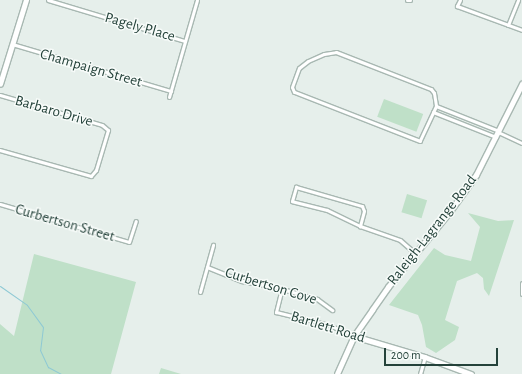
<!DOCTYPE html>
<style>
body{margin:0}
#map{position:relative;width:522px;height:374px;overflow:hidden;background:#e6efeb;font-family:"Alegreya Sans",sans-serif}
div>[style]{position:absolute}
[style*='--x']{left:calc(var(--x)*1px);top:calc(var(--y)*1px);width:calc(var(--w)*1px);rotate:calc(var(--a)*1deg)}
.green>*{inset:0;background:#bfe0c8;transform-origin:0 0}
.stream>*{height:1px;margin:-0.5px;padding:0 0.5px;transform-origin:0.5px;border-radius:0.5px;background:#8ec9d4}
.roads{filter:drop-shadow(1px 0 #a8b8b2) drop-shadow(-1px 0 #a8b8b2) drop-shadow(0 1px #a8b8b2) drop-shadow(0 -1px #a8b8b2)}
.street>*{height:3px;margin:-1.5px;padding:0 1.5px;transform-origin:1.5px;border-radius:1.5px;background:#fff}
.secondary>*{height:4.5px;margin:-2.25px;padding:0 2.25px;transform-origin:2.25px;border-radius:2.25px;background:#fff}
span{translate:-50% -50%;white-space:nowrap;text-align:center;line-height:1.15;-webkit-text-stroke:3px #f7fbf9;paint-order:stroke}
.street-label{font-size:15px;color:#24423a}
.scale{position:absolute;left:384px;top:348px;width:114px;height:18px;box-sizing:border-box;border:2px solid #24423a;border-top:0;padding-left:5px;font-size:12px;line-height:14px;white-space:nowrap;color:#24423a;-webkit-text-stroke:3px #f7fbf9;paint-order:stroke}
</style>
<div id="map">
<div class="green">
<div style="left:384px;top:99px;width:42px;height:19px;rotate:21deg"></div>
<div style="left:407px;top:194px;width:21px;height:19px;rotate:17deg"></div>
<div style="clip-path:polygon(468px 213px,498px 221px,514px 220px,489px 296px,484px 289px,483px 278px,477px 273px,457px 281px,445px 320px,459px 327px,455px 340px,436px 353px,426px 347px,422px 325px,418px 315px,389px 305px,434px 248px,445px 255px,471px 261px,480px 227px)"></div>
<div style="clip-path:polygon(34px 254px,136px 282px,111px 374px,0 374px,0 324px,14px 336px)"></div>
<div style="clip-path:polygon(161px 368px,181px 374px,159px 374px)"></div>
</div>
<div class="stream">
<div style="--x:0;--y:286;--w:33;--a:35"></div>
<div style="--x:27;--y:305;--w:27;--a:54"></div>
<div style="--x:43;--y:327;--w:23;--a:97"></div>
<div style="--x:40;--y:350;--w:19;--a:65"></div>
<div style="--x:48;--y:367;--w:15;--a:28"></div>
</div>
<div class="roads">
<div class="street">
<div style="--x:48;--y:0;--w:143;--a:16.7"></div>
<div style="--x:407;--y:0;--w:3;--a:0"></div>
<div style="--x:460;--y:0;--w:7;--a:117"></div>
<div style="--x:457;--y:6;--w:69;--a:20.3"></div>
<div style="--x:508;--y:25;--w:27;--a:-68"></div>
<div style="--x:12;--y:44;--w:166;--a:16.5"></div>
<div style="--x:336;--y:52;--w:102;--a:21.3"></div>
<div style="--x:431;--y:89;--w:5;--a:53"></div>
<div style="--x:434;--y:93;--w:13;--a:81"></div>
<div style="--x:436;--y:106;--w:38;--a:115"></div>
<div style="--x:420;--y:141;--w:135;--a:-158.7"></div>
<div style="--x:294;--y:92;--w:5;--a:-112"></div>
<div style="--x:292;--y:87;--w:20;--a:-70"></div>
<div style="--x:299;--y:68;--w:11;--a:-38"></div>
<div style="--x:308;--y:61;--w:17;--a:-24"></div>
<div style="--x:324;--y:54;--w:12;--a:-9"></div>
<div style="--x:0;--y:95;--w:106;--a:16.4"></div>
<div style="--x:102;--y:125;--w:8;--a:40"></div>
<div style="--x:108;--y:130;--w:42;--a:106.7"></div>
<div style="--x:96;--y:170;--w:8;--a:130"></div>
<div style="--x:91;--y:176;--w:95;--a:-164.1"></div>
<div style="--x:169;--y:97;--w:101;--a:-73.9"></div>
<div style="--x:436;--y:106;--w:68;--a:21.6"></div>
<div style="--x:433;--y:112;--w:68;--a:21.6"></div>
<div style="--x:498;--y:132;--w:26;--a:25"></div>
<div style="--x:296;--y:187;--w:69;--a:16.1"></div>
<div style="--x:362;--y:206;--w:5;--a:68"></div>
<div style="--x:364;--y:211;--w:16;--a:105"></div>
<div style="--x:360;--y:226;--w:37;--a:-154"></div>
<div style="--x:327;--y:210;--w:36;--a:-166"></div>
<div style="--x:292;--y:201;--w:15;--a:-74"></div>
<div style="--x:0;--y:204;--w:134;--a:16.4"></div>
<div style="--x:129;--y:242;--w:22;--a:-72"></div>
<div style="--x:360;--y:226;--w:42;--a:19.3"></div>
<div style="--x:400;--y:240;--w:21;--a:41"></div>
<div style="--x:207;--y:267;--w:38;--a:22"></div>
<div style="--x:242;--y:281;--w:34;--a:10"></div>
<div style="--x:275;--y:287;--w:44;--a:15.9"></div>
<div style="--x:317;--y:299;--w:19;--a:36"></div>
<div style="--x:522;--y:283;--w:11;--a:90"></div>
<div style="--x:282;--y:288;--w:25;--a:104"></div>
<div style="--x:276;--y:312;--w:55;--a:13.8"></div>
<div style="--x:329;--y:325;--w:27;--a:24"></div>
<div style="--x:200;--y:292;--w:49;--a:-74.5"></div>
<div style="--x:420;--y:374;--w:18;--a:-74"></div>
</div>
<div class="secondary">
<div style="--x:0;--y:84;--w:88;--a:-72.8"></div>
<div style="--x:354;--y:336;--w:74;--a:16.5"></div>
<div style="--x:425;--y:357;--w:49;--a:20.3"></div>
<div style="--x:337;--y:374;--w:42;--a:-65.9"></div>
<div style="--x:354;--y:336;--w:32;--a:-55"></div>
<div style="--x:372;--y:310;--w:28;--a:-55"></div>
<div style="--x:388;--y:287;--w:99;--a:-50.7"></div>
<div style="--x:451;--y:210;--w:43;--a:-54.5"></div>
<div style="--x:476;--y:175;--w:102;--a:-63.2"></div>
</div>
</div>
<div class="street-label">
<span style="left:140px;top:27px;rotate:16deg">Pagely Place</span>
<span style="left:91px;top:68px;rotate:16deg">Champaign Street</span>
<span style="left:54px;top:111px;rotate:16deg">Barbaro Drive</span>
<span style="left:65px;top:223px;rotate:16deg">Curbertson Street</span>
<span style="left:432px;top:230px;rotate:-52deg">Raleigh-Lagrange Road</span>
<span style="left:271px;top:286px;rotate:17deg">Curbertson Cove</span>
<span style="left:328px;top:327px;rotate:17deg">Bartlett Road</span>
</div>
<div class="scale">200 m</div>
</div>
